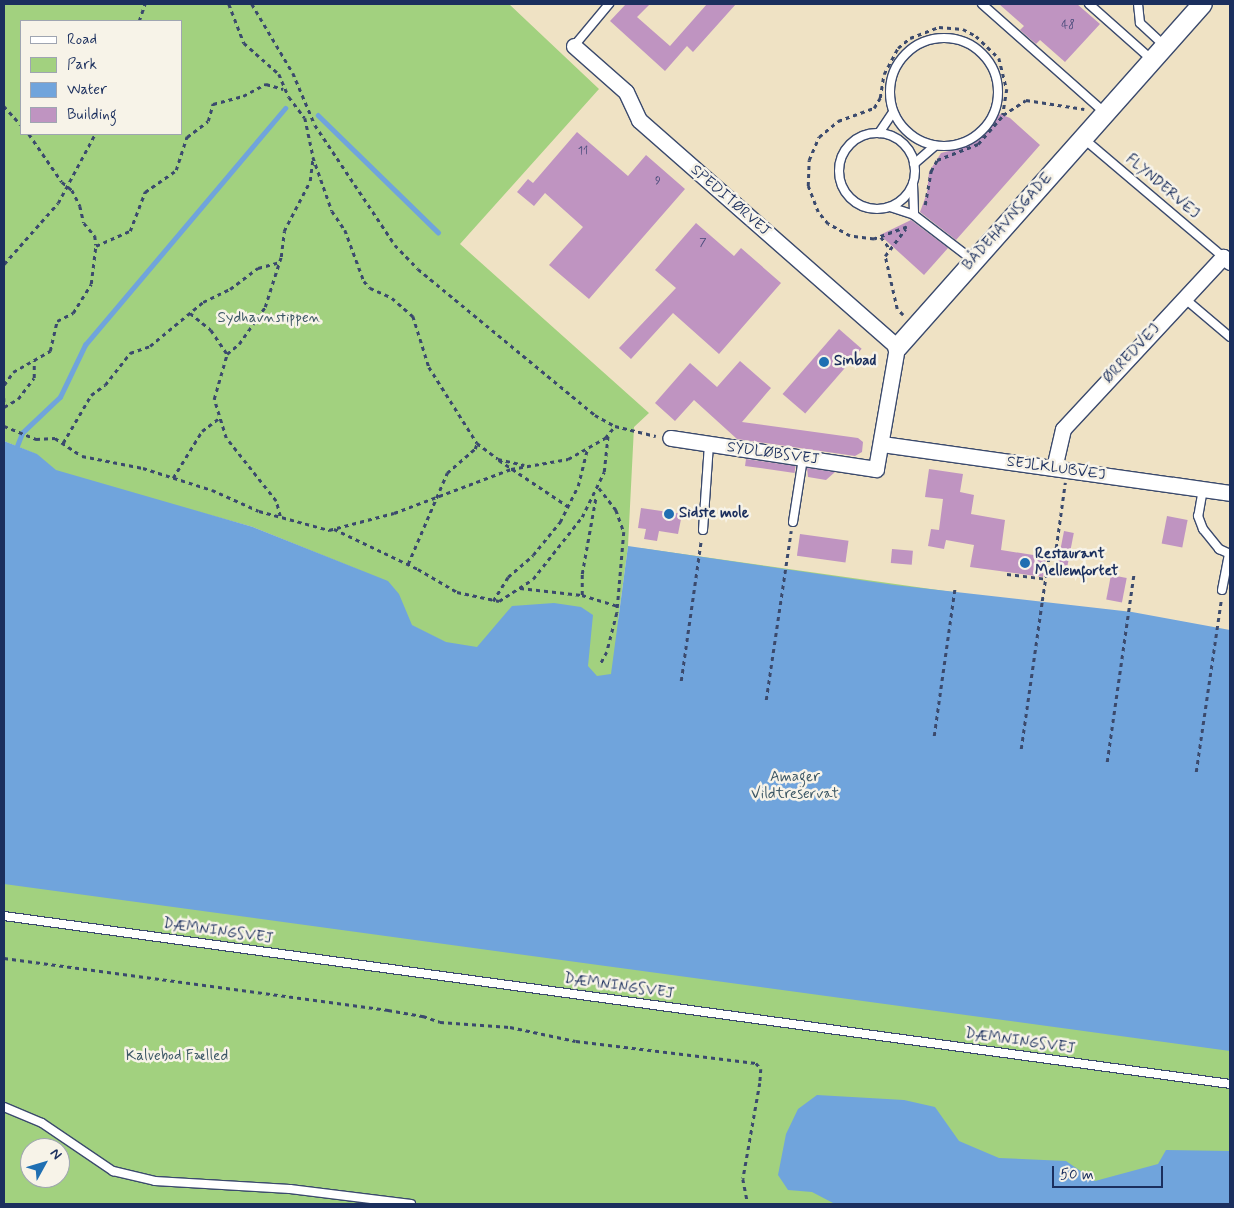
<!DOCTYPE html>
<meta charset="utf-8">
<style>
body{margin:0}
#map{position:relative;width:1234px;height:1208px;overflow:hidden;background:#efe2c4;font-family:Mynerve,sans-serif}
div>[style]{position:absolute}
[style*='--x']{left:calc(var(--x)*1px);top:calc(var(--y)*1px);width:calc(var(--w)*1px);rotate:calc(var(--a)*1deg)}
.green>*{inset:0;background:#a2d17f}
.water>*{inset:0;background:#70a4dc}
.stream>*{height:4.5px;margin:-2.25px;padding:0 2.25px;transform-origin:2.25px;border-radius:2.25px;background:#70a4dc}
.building>*{inset:0;background:#bf94c1;transform-origin:0 0}
.path>*{height:2.5px;margin-top:-1.25px;transform-origin:0;background:repeating-linear-gradient(90deg,#3b4a6d 0 4px,transparent 0 8px)}
.roads{filter:drop-shadow(1px 0 #3b4a6d) drop-shadow(-1px 0 #3b4a6d) drop-shadow(0 1px #3b4a6d) drop-shadow(0 -1px #3b4a6d)}
.service>*{height:8px;margin:-4px;padding:0 4px;transform-origin:4px;border-radius:4px;background:#fff}
.service>.ring{margin:-4px;padding:0;box-sizing:content-box;background:none;border:8px solid #fff;border-radius:50%}
.minor>*{height:15px;margin:-7.5px;padding:0 7.5px;transform-origin:7.5px;border-radius:7.5px;background:#fff}
.tertiary>*{height:19px;margin:-9.5px;padding:0 9.5px;transform-origin:9.5px;border-radius:9.5px;background:#fff}
.dots>*{width:14px;height:14px;translate:-50% -50%;box-sizing:border-box;border:2px solid #f7f3e8;border-radius:50%}
span{translate:-50% -50%;white-space:nowrap;text-align:center;line-height:1.15;-webkit-text-stroke:5px #f7f3e8;paint-order:stroke}
.number-label{font-size:12px;color:#444877}
.number-label span{-webkit-text-stroke-width:0}
.street-label{font-size:15px;color:#1b2f5e}
.park-label{font-size:15px;color:#3d5866}
.poi-label{font-size:15px;color:#1b2f5e;font-weight:700}
.left{translate:0 -50%;text-align:left}
.frame{position:absolute;inset:0;border:5px solid #1b2f5e;pointer-events:none}
.legend{position:absolute;left:20px;top:20px;width:162px;height:115px;box-sizing:border-box;background:#f7f3e8;border:1px solid #9fa5b1;margin:0;padding:6px 9px;list-style:none;font-size:15px;color:#1b2f5e}
.legend li{display:flex;align-items:center;gap:10px;height:25px}
.legend b{width:25px;border:1px solid #9fa5b1}
.north{position:absolute;left:20px;top:1138px;width:50px;height:50px;box-sizing:border-box;background:#f7f3e8;border:1px solid #9fa5b1;border-radius:50%;rotate:51deg;font-size:14px;font-weight:700;line-height:20px;text-align:center;color:#1b2f5e}
.north::after{content:'';display:block;margin:auto;width:18px;height:22px;background:#1f6fb2;clip-path:polygon(50% 0,100% 100%,50% 72%,0 100%)}
.scale{position:absolute;left:1052px;top:1166px;width:111px;height:22px;box-sizing:border-box;border:2px solid #1b2f5e;border-top:0;padding-left:6px;font-size:15px;line-height:18px;white-space:nowrap;color:#1b2f5e;-webkit-text-stroke:4px #f7f3e8;paint-order:stroke}
</style>
<div id="map">
<div class="green">
<div style="clip-path:polygon(evenodd,4px 4px,509px 4px,599px 89px,460px 244px,649px 413px,634px 427px,628px 546px,618px 621px,640px 548px,1230px 631px,1230px 1204px,4px 1204px,4px 444px,38px 455px,4px 441px,4px 4px,21px 21px,181px 21px,181px 134px,21px 134px,21px 21px,4px 4px,188px 509px,253px 527px,364px 572px,188px 509px,4px 4px,30px 1148px,60px 1148px,60px 1178px,30px 1178px,30px 1148px)"></div>
</div>
<div class="water">
<div style="clip-path:polygon(4px 441px,37px 454px,56px 470px,253px 527px,388px 581px,399px 594px,412px 625px,446px 642px,477px 647px,512px 606px,554px 603px,581px 607px,593px 615px,588px 666px,597px 676px,611px 674px,628px 546px,894px 585px,1132px 612px,1230px 630px,1230px 1051px,4px 884px)"></div>
<div style="clip-path:polygon(817px 1095px,904px 1100px,935px 1107px,959px 1141px,999px 1158px,1066px 1161px,1095px 1181px,1158px 1164px,1166px 1150px,1230px 1151px,1230px 1204px,835px 1204px,812px 1192px,788px 1190px,778px 1175px,786px 1134px,798px 1109px)"></div>
</div>
<div class="stream">
<div style="--x:318;--y:115;--w:168;--a:44.3"></div>
<div style="--x:17;--y:446;--w:14;--a:-69"></div>
<div style="--x:22;--y:433;--w:52;--a:-43.5"></div>
<div style="--x:60;--y:397;--w:58;--a:-64.3"></div>
<div style="--x:85;--y:345;--w:310;--a:-49.8"></div>
</div>
<div class="building">
<div style="clip-path:polygon(626px 4px,650px 4px,637px 17px,670px 46px,707px 4px,736px 4px,693px 52px,687px 46px,665px 71px,610px 21px)"></div>
<div style="clip-path:polygon(999px 4px,1077px 4px,1100px 24px,1065px 62px,1040px 40px,1036px 44px,1020px 30px,1024px 26px)"></div>
<div style="clip-path:polygon(1000px 114px,1010px 118px,1040px 145px,956px 240px,920px 212px,927px 193px,929px 172px,941px 153px,965px 147px,979px 139px)"></div>
<div style="clip-path:polygon(577px 132px,628px 176px,646px 155px,685px 189px,589px 299px,549px 265px,583px 227px,545px 193px,534px 206px,517px 192px,528px 179px,533px 183px)"></div>
<div style="clip-path:polygon(911px 220px,948px 248px,924px 275px,880px 235px)"></div>
<div style="clip-path:polygon(696px 223px,734px 256px,741px 248px,781px 283px,719px 354px,673px 313px,631px 359px,619px 348px,676px 288px,655px 270px)"></div>
<div style="left:839px;top:329px;width:30px;height:86px;rotate:41deg"></div>
<div style="clip-path:polygon(740px 361px,771px 388px,742px 422px,858px 438px,863px 442px,862px 452px,855px 456px,737px 439px,694px 400px,675px 421px,655px 403px,690px 363px,717px 387px)"></div>
<div style="left:746px;top:459px;width:50px;height:7px;rotate:8deg"></div>
<div style="clip-path:polygon(807px 468px,835px 472px,826px 480px,808px 477px)"></div>
<div style="clip-path:polygon(929px 469px,963px 474px,960px 492px,974px 495px,971px 514px,1005px 520px,1001px 550px,1046px 557px,1043px 577px,970px 567px,974px 545px,946px 540px,944px 549px,928px 546px,931px 529px,939px 530px,943px 499px,925px 497px)"></div>
<div style="clip-path:polygon(641px 508px,682px 514px,678px 534px,659px 531px,657px 541px,644px 539px,646px 529px,638px 528px)"></div>
<div style="left:1167px;top:516px;width:21px;height:28px;rotate:11deg"></div>
<div style="left:1064px;top:531px;width:10px;height:34px;rotate:11deg"></div>
<div style="left:800px;top:534px;width:49px;height:22px;rotate:8deg"></div>
<div style="left:892px;top:549px;width:21px;height:14px;rotate:5deg"></div>
<div style="left:1111px;top:575px;width:16px;height:25px;rotate:11deg"></div>
</div>
<div class="path">
<div style="--x:229;--y:4;--w:42;--a:69"></div>
<div style="--x:244;--y:43;--w:47;--a:41.5"></div>
<div style="--x:279;--y:74;--w:25;--a:67"></div>
<div style="--x:289;--y:97;--w:26;--a:53"></div>
<div style="--x:305;--y:118;--w:40;--a:78"></div>
<div style="--x:313;--y:157;--w:57;--a:70.6"></div>
<div style="--x:332;--y:211;--w:23;--a:56"></div>
<div style="--x:345;--y:230;--w:54;--a:69.6"></div>
<div style="--x:364;--y:281;--w:9;--a:49"></div>
<div style="--x:370;--y:288;--w:24;--a:24"></div>
<div style="--x:392;--y:298;--w:28;--a:41"></div>
<div style="--x:413;--y:316;--w:53;--a:72.6"></div>
<div style="--x:429;--y:367;--w:90;--a:57.7"></div>
<div style="--x:477;--y:443;--w:26;--a:37"></div>
<div style="--x:498;--y:459;--w:27;--a:13"></div>
<div style="--x:252;--y:4;--w:80;--a:59.3"></div>
<div style="--x:293;--y:73;--w:56;--a:67.1"></div>
<div style="--x:315;--y:125;--w:144;--a:56.3"></div>
<div style="--x:395;--y:245;--w:33;--a:46"></div>
<div style="--x:418;--y:269;--w:229;--a:39.5"></div>
<div style="--x:595;--y:415;--w:23;--a:29"></div>
<div style="--x:615;--y:426;--w:42;--a:13.7"></div>
<div style="--x:139;--y:21;--w:18;--a:-71"></div>
<div style="--x:4;--y:106;--w:25;--a:48"></div>
<div style="--x:29;--y:134;--w:58;--a:55.5"></div>
<div style="--x:62;--y:182;--w:13;--a:39"></div>
<div style="--x:72;--y:190;--w:18;--a:63"></div>
<div style="--x:80;--y:206;--w:17;--a:77"></div>
<div style="--x:84;--y:223;--w:17;--a:50"></div>
<div style="--x:95;--y:236;--w:9;--a:84"></div>
<div style="--x:925;--y:205;--w:35;--a:-80"></div>
<div style="--x:931;--y:171;--w:13;--a:-61"></div>
<div style="--x:937;--y:160;--w:44;--a:-21.3"></div>
<div style="--x:978;--y:144;--w:38;--a:-49"></div>
<div style="--x:1003;--y:115;--w:27;--a:-33"></div>
<div style="--x:1026;--y:100;--w:59;--a:8.8"></div>
<div style="--x:907;--y:227;--w:35;--a:160"></div>
<div style="--x:874;--y:239;--w:24;--a:-173"></div>
<div style="--x:850;--y:236;--w:25;--a:-151"></div>
<div style="--x:828;--y:224;--w:16;--a:-130"></div>
<div style="--x:818;--y:212;--w:28;--a:-111"></div>
<div style="--x:808;--y:186;--w:26;--a:-88"></div>
<div style="--x:809;--y:160;--w:25;--a:-67"></div>
<div style="--x:819;--y:137;--w:25;--a:-40"></div>
<div style="--x:838;--y:121;--w:38;--a:-20"></div>
<div style="--x:874;--y:108;--w:12;--a:-59"></div>
<div style="--x:880;--y:98;--w:24;--a:-81"></div>
<div style="--x:884;--y:74;--w:30;--a:-62"></div>
<div style="--x:898;--y:48;--w:16;--a:-40"></div>
<div style="--x:910;--y:38;--w:31;--a:-21"></div>
<div style="--x:939;--y:27;--w:24;--a:5"></div>
<div style="--x:963;--y:29;--w:15;--a:28"></div>
<div style="--x:976;--y:36;--w:32;--a:44"></div>
<div style="--x:999;--y:58;--w:32;--a:76"></div>
<div style="--x:1007;--y:89;--w:26;--a:99"></div>
<div style="--x:881;--y:237;--w:15;--a:53"></div>
<div style="--x:4;--y:264;--w:81;--a:-48.5"></div>
<div style="--x:58;--y:203;--w:78;--a:-61.8"></div>
<div style="--x:190;--y:313;--w:27;--a:39"></div>
<div style="--x:211;--y:330;--w:29;--a:56"></div>
<div style="--x:903;--y:315;--w:8;--a:-135"></div>
<div style="--x:897;--y:309;--w:54;--a:-102.8"></div>
<div style="--x:885;--y:256;--w:34;--a:-53"></div>
<div style="--x:4;--y:385;--w:16;--a:-55"></div>
<div style="--x:13;--y:372;--w:43;--a:-29.6"></div>
<div style="--x:50;--y:351;--w:31;--a:-77"></div>
<div style="--x:57;--y:321;--w:18;--a:-27"></div>
<div style="--x:73;--y:313;--w:34;--a:-58"></div>
<div style="--x:91;--y:284;--w:38;--a:-83"></div>
<div style="--x:96;--y:246;--w:37;--a:-24"></div>
<div style="--x:130;--y:231;--w:42;--a:-69"></div>
<div style="--x:145;--y:192;--w:38;--a:-35"></div>
<div style="--x:176;--y:170;--w:35;--a:-72"></div>
<div style="--x:187;--y:137;--w:26;--a:-37"></div>
<div style="--x:208;--y:121;--w:18;--a:-74"></div>
<div style="--x:213;--y:104;--w:31;--a:-15"></div>
<div style="--x:243;--y:96;--w:26;--a:-28"></div>
<div style="--x:266;--y:84;--w:18;--a:16"></div>
<div style="--x:4;--y:398;--w:8;--a:90"></div>
<div style="--x:4;--y:407;--w:16;--a:-30"></div>
<div style="--x:18;--y:399;--w:26;--a:-53"></div>
<div style="--x:34;--y:378;--w:17;--a:-90"></div>
<div style="--x:4;--y:426;--w:35;--a:22"></div>
<div style="--x:36;--y:439;--w:19;--a:-3"></div>
<div style="--x:55;--y:438;--w:32;--a:34"></div>
<div style="--x:82;--y:456;--w:62;--a:11.1"></div>
<div style="--x:143;--y:468;--w:72;--a:17.7"></div>
<div style="--x:212;--y:490;--w:51;--a:24.1"></div>
<div style="--x:259;--y:511;--w:73;--a:15.2"></div>
<div style="--x:329;--y:530;--w:67;--a:-14.7"></div>
<div style="--x:394;--y:513;--w:125;--a:-20.6"></div>
<div style="--x:511;--y:469;--w:58;--a:-10"></div>
<div style="--x:568;--y:459;--w:43;--a:-29.6"></div>
<div style="--x:605;--y:438;--w:16;--a:-50"></div>
<div style="--x:63;--y:443;--w:56;--a:-59.7"></div>
<div style="--x:91;--y:395;--w:17;--a:-36"></div>
<div style="--x:105;--y:385;--w:41;--a:-52"></div>
<div style="--x:130;--y:353;--w:21;--a:-19"></div>
<div style="--x:150;--y:346;--w:69;--a:-39.7"></div>
<div style="--x:203;--y:302;--w:30;--a:-26"></div>
<div style="--x:230;--y:289;--w:35;--a:-37"></div>
<div style="--x:258;--y:268;--w:20;--a:-15"></div>
<div style="--x:499;--y:460;--w:84;--a:33.9"></div>
<div style="--x:173;--y:478;--w:55;--a:-58.3"></div>
<div style="--x:202;--y:431;--w:20;--a:-37"></div>
<div style="--x:599;--y:488;--w:28;--a:52"></div>
<div style="--x:616;--y:510;--w:23;--a:70"></div>
<div style="--x:624;--y:532;--w:81;--a:94.9"></div>
<div style="--x:617;--y:613;--w:40;--a:104.4"></div>
<div style="--x:607;--y:652;--w:15;--a:118"></div>
<div style="--x:280;--y:516;--w:16;--a:-105"></div>
<div style="--x:276;--y:501;--w:80;--a:-128.4"></div>
<div style="--x:226;--y:438;--w:41;--a:-107.1"></div>
<div style="--x:214;--y:399;--w:47;--a:-73.9"></div>
<div style="--x:227;--y:354;--w:16;--a:-40"></div>
<div style="--x:239;--y:344;--w:45;--a:-54.9"></div>
<div style="--x:265;--y:307;--w:52;--a:-72.3"></div>
<div style="--x:281;--y:257;--w:26;--a:-83"></div>
<div style="--x:284;--y:231;--w:56;--a:-62.5"></div>
<div style="--x:310;--y:181;--w:23;--a:-83"></div>
<div style="--x:334;--y:529;--w:93;--a:25.5"></div>
<div style="--x:418;--y:569;--w:45;--a:30.5"></div>
<div style="--x:457;--y:592;--w:43;--a:12.1"></div>
<div style="--x:499;--y:601;--w:40;--a:-32.9"></div>
<div style="--x:533;--y:579;--w:79;--a:-51.7"></div>
<div style="--x:582;--y:517;--w:50;--a:-63.9"></div>
<div style="--x:604;--y:472;--w:36;--a:-84"></div>
<div style="--x:408;--y:564;--w:99;--a:-66.8"></div>
<div style="--x:447;--y:473;--w:37;--a:-41"></div>
<div style="--x:475;--y:449;--w:6;--a:-72"></div>
<div style="--x:1007;--y:574;--w:38;--a:7"></div>
<div style="--x:520;--y:588;--w:62;--a:6.4"></div>
<div style="--x:582;--y:595;--w:38;--a:17"></div>
<div style="--x:582;--y:595;--w:21;--a:-90"></div>
<div style="--x:582;--y:574;--w:79;--a:-79.8"></div>
<div style="--x:493;--y:601;--w:28;--a:-58"></div>
<div style="--x:508;--y:577;--w:33;--a:-41"></div>
<div style="--x:533;--y:555;--w:43;--a:-50.7"></div>
<div style="--x:560;--y:522;--w:40;--a:-63.4"></div>
<div style="--x:578;--y:486;--w:37;--a:-76"></div>
<div style="--x:681;--y:681;--w:141;--a:-81.9"></div>
<div style="--x:766;--y:700;--w:171;--a:-81.6"></div>
<div style="--x:934;--y:736;--w:151;--a:-82"></div>
<div style="--x:1021;--y:749;--w:149;--a:-81.9"></div>
<div style="--x:1042;--y:601;--w:46;--a:-81.2"></div>
<div style="--x:1049;--y:556;--w:11;--a:-49"></div>
<div style="--x:1056;--y:548;--w:66;--a:-82.1"></div>
<div style="--x:1107;--y:762;--w:191;--a:-81.9"></div>
<div style="--x:1196;--y:772;--w:174;--a:-81.7"></div>
<div style="--x:4;--y:958;--w:388;--a:7.7"></div>
<div style="--x:388;--y:1010;--w:36;--a:10"></div>
<div style="--x:423;--y:1016;--w:18;--a:19"></div>
<div style="--x:440;--y:1022;--w:70;--a:4.1"></div>
<div style="--x:510;--y:1027;--w:67;--a:12"></div>
<div style="--x:576;--y:1041;--w:181;--a:7"></div>
<div style="--x:756;--y:1063;--w:8;--a:50"></div>
<div style="--x:761;--y:1069;--w:14;--a:94"></div>
<div style="--x:760;--y:1083;--w:97;--a:100"></div>
<div style="--x:743;--y:1179;--w:25;--a:79"></div>
</div>
<div class="roads">
<div class="service">
<div style="--x:982;--y:4;--w:164;--a:41.5"></div>
<div style="--x:1089;--y:4;--w:84;--a:41.6"></div>
<div style="--x:1138;--y:4;--w:19;--a:84"></div>
<div style="--x:1140;--y:23;--w:34;--a:43"></div>
<div class="ring" style="left:890px;top:38px;width:100px;height:100px"></div>
<div style="--x:574;--y:46;--w:55;--a:-50.2"></div>
<div style="--x:879;--y:133;--w:25;--a:-56"></div>
<div class="ring" style="left:839px;top:133px;width:68px;height:68px"></div>
<div style="--x:1084;--y:139;--w:182;--a:40.3"></div>
<div style="--x:914;--y:164;--w:28;--a:-41"></div>
<div style="--x:913;--y:184;--w:31;--a:88"></div>
<div style="--x:890;--y:207;--w:25;--a:18"></div>
<div style="--x:914;--y:215;--w:76;--a:37.5"></div>
<div style="--x:1184;--y:298;--w:60;--a:40.3"></div>
<div style="--x:1203;--y:489;--w:27;--a:100"></div>
<div style="--x:1198;--y:516;--w:14;--a:69"></div>
<div style="--x:1203;--y:529;--w:26;--a:51"></div>
<div style="--x:1219;--y:549;--w:12;--a:24"></div>
<div style="--x:793;--y:522;--w:65;--a:-81.1"></div>
<div style="--x:703;--y:530;--w:86;--a:-86"></div>
<div style="--x:1222;--y:590;--w:37;--a:-79"></div>
<div style="--x:4;--y:916;--w:1237;--a:7.8"></div>
<div style="--x:4;--y:1107;--w:41;--a:22.8"></div>
<div style="--x:42;--y:1123;--w:86;--a:34.1"></div>
<div style="--x:113;--y:1171;--w:43;--a:13.4"></div>
<div style="--x:155;--y:1181;--w:135;--a:3.4"></div>
<div style="--x:290;--y:1189;--w:122;--a:7.1"></div>
</div>
<div class="minor">
<div style="--x:574;--y:46;--w:69;--a:41.5"></div>
<div style="--x:626;--y:92;--w:31;--a:65"></div>
<div style="--x:639;--y:120;--w:344;--a:41.3"></div>
<div style="--x:897;--y:347;--w:124;--a:99.8"></div>
<div style="--x:876;--y:469;--w:208;--a:-171.4"></div>
<div style="--x:882;--y:444;--w:351;--a:8"></div>
<div style="--x:1054;--y:468;--w:40;--a:-77"></div>
<div style="--x:1063;--y:429;--w:235;--a:-47.1"></div>
<div style="--x:1223;--y:257;--w:9;--a:36"></div>
</div>
<div class="tertiary">
<div style="--x:897;--y:347;--w:459;--a:-48.4"></div>
</div>
</div>
<div class="dots">
<div style="left:824px;top:362px;background:#1f6fb2"></div>
<div style="left:669px;top:514px;background:#1f6fb2"></div>
<div style="left:1025px;top:563px;background:#1f6fb2"></div>
</div>
<div class="number-label">
<span style="left:1068px;top:26px">48</span>
<span style="left:583px;top:152px">11</span>
<span style="left:658px;top:182px">9</span>
<span style="left:703px;top:244px">7</span>
</div>
<div class="street-label">
<span style="left:1162px;top:187px;rotate:40deg">FLYNDERVEJ</span>
<span style="left:730px;top:201px;rotate:41deg">SPEDITØRVEJ</span>
<span style="left:1008px;top:222px;rotate:-48deg">BÅDEHAVNSGADE</span>
<span style="left:1132px;top:354px;rotate:-47deg">ØRREDVEJ</span>
<span style="left:773px;top:454px;rotate:8deg">SYDLØBSVEJ</span>
<span style="left:1056px;top:469px;rotate:8deg">SEJLKLUBVEJ</span>
<span style="left:218px;top:932px;rotate:8deg">DÆMNINGSVEJ</span>
<span style="left:619px;top:987px;rotate:8deg">DÆMNINGSVEJ</span>
<span style="left:1020px;top:1042px;rotate:8deg">DÆMNINGSVEJ</span>
</div>
<div class="park-label">
<span style="left:269px;top:319px">Sydhavnstippen</span>
<span style="left:795px;top:786px">Amager<br>Vildtreservat</span>
<span style="left:177px;top:1057px">Kalvebod Fælled</span>
</div>
<div class="poi-label">
<span class="left" style="left:834px;top:362px">Sinbad</span>
<span class="left" style="left:679px;top:514px">Sidste mole</span>
<span class="left" style="left:1035px;top:563px">Restaurant<br>Mellemfortet</span>
</div>
<div class="frame"></div>
<ul class="legend">
<li><b style="height:6px;background:#fff"></b>Road</li>
<li><b style="height:14px;background:#a2d17f"></b>Park</li>
<li><b style="height:14px;background:#70a4dc"></b>Water</li>
<li><b style="height:14px;background:#bf94c1"></b>Building</li>
</ul>
<div class="north">N</div>
<div class="scale">50 m</div>
</div>
